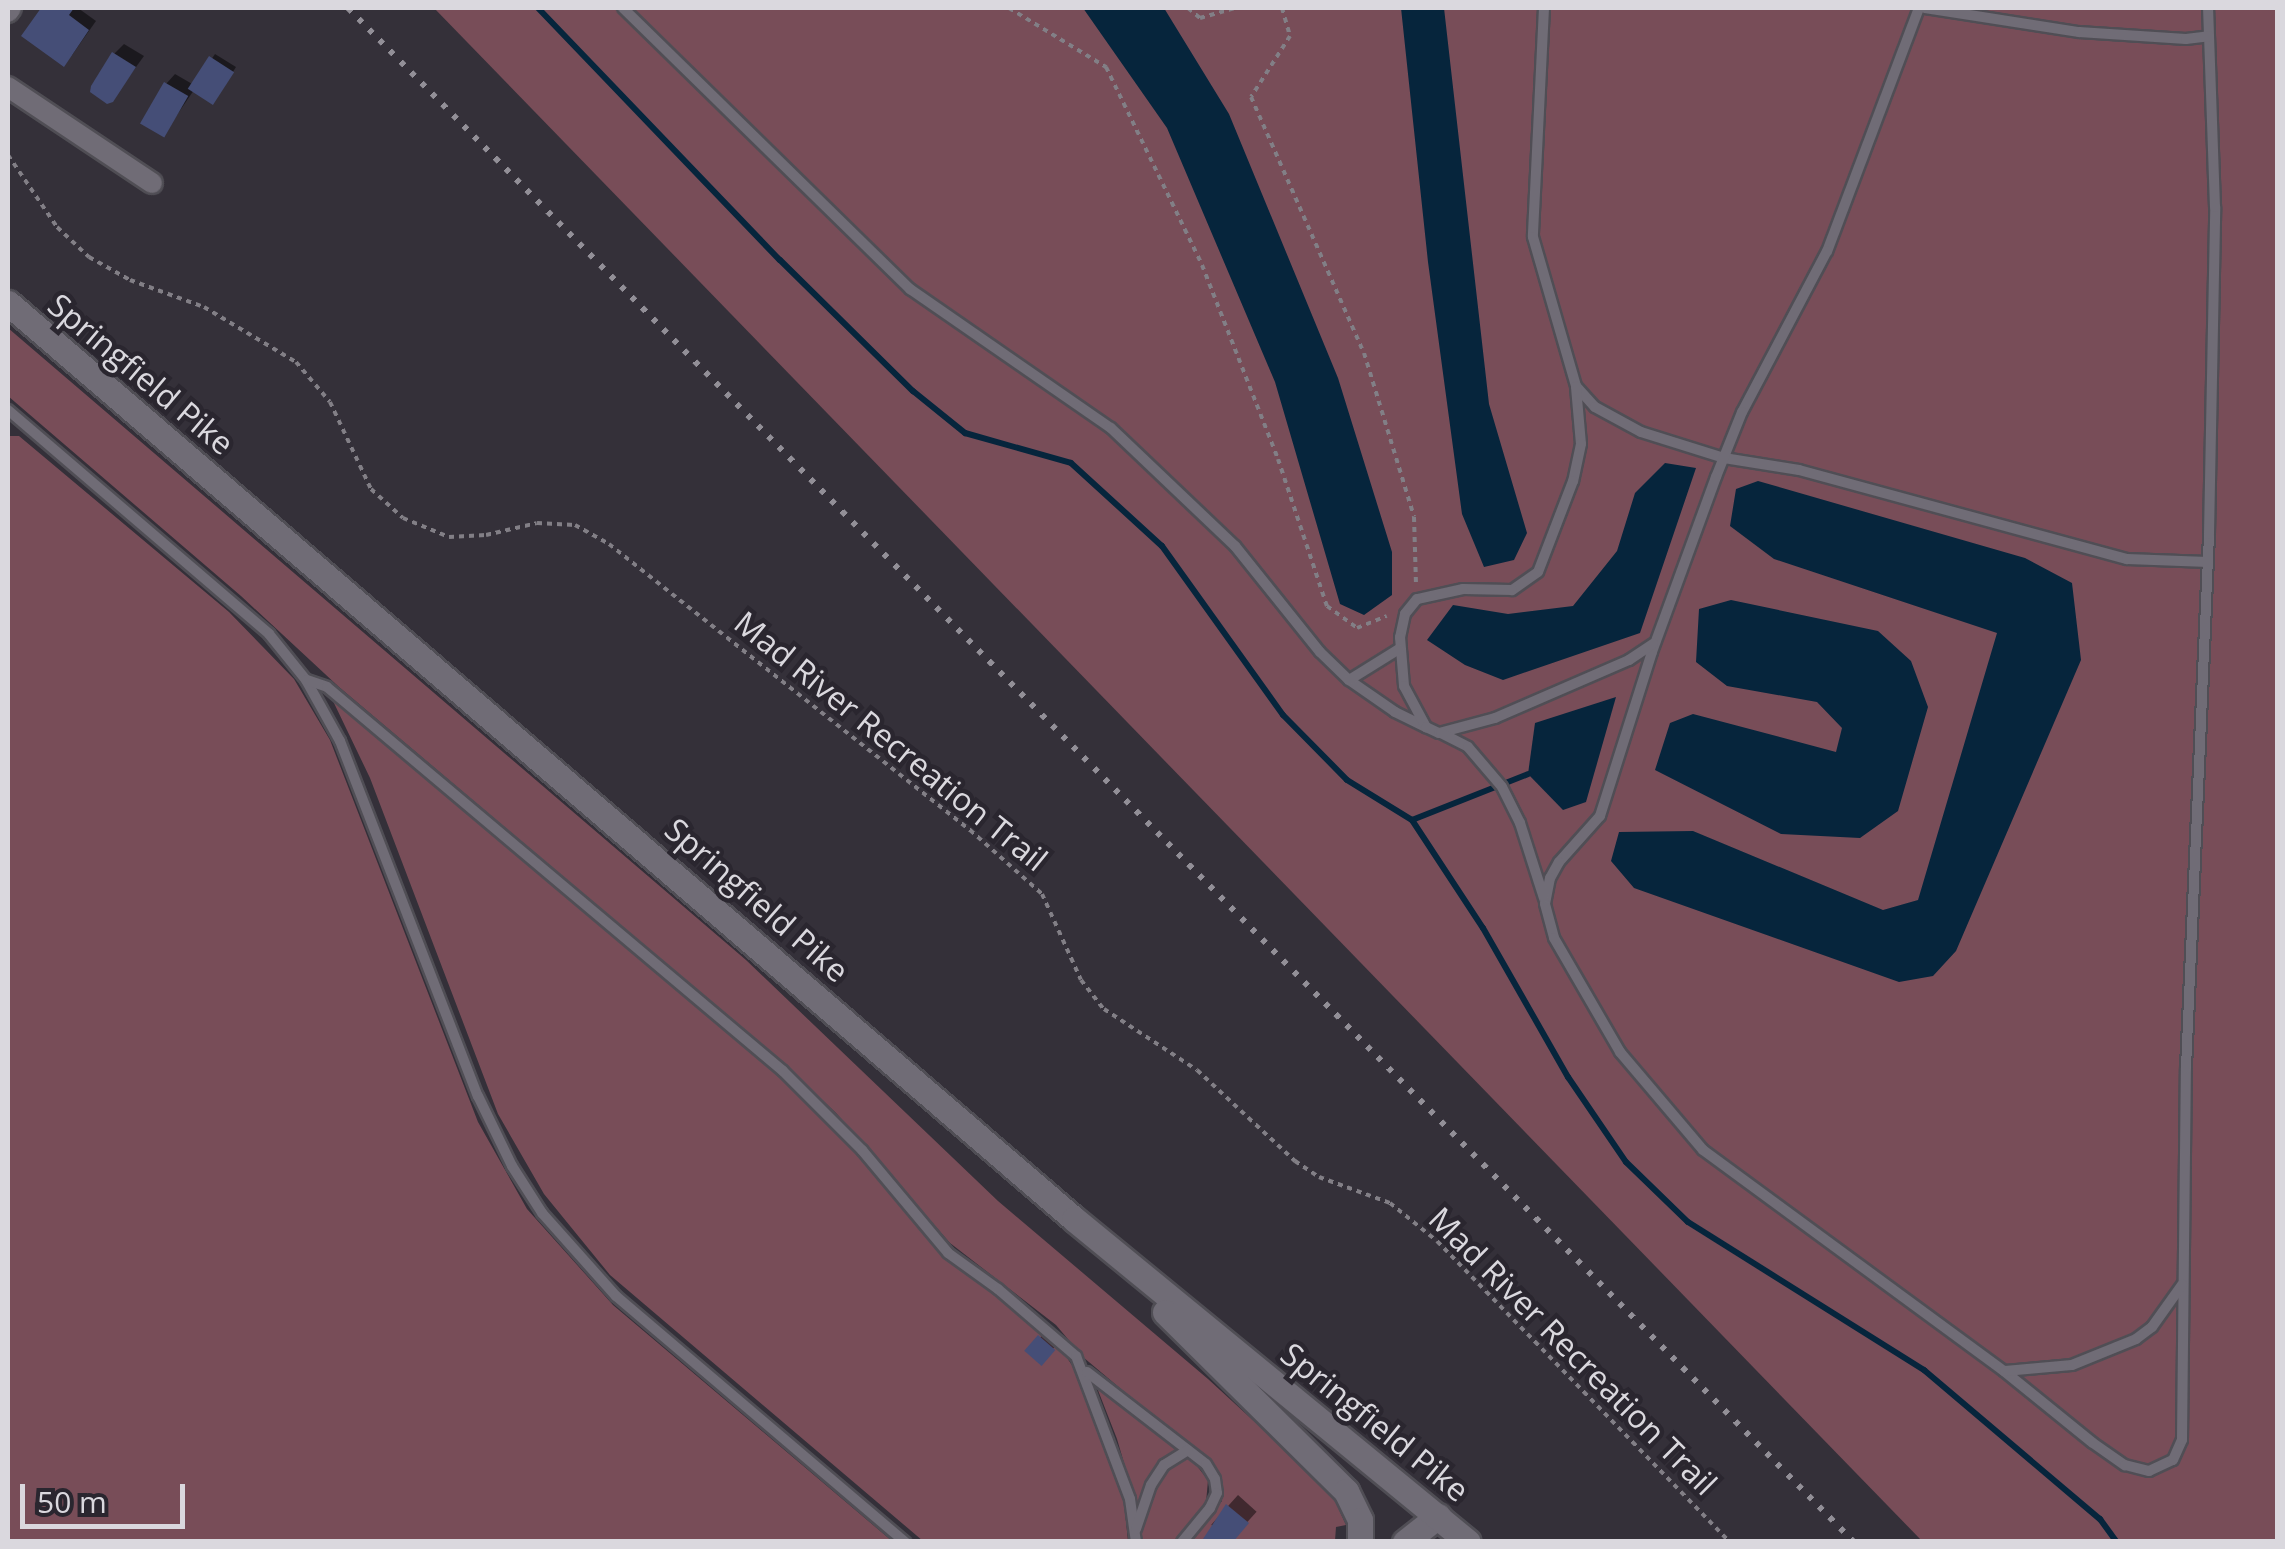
<!DOCTYPE html>
<style>
body{margin:0}
#map{position:relative;width:2285px;height:1549px;overflow:hidden;background:#343039;font-family:"Open Sans",sans-serif}
div>[style]{position:absolute}
[style*='--x']{left:calc(var(--x)*1px);top:calc(var(--y)*1px);width:calc(var(--w)*1px);rotate:calc(var(--a)*1deg)}
.green>*{inset:0;background:#784d58}
.water>*{inset:0;background:#06253c}
.shadow>*{inset:0;background:#0007;transform-origin:0 0}
.stream>*{height:6px;margin:-3px;padding:0 3px;transform-origin:3px;border-radius:3px;background:#06253c}
.building>*{inset:0;background:#454e77;transform-origin:0 0}
.path>*{height:4px;margin-top:-2px;transform-origin:0;background:repeating-linear-gradient(90deg,#827f86 0 5px,transparent 0 10px)}
.roads{filter:drop-shadow(2px 0 #504e55) drop-shadow(-2px 0 #504e55) drop-shadow(0 2px #504e55) drop-shadow(0 -2px #504e55)}
.service>*{height:10px;margin:-5px;padding:0 5px;transform-origin:5px;border-radius:5px;background:#706c76}
.minor>*{height:20px;margin:-10px;padding:0 10px;transform-origin:10px;border-radius:10px;background:#706c76}
.tertiary>*{height:25px;margin:-12.5px;padding:0 12.5px;transform-origin:12.5px;border-radius:12.5px;background:#706c76}
.secondary>*{height:25px;margin:-12.5px;padding:0 12.5px;transform-origin:12.5px;border-radius:12.5px;background:#706c76}
.rail>*{height:6px;margin-top:-3px;transform-origin:0;background:repeating-linear-gradient(90deg,#928f97 0 5px,transparent 0 15px)}
span{translate:-50% -50%;white-space:nowrap;text-align:center;line-height:1.15;-webkit-text-stroke:9px #2a262f;paint-order:stroke}
.street-label{font-size:32px;color:#dad8de}
.frame{position:absolute;inset:0;border:10px solid #dad8de;pointer-events:none}
.scale{position:absolute;left:20px;top:1484px;width:165px;height:45px;box-sizing:border-box;border:5px solid #dad8de;border-top:0;padding-left:12px;font-size:30px;line-height:35px;white-space:nowrap;color:#dad8de;-webkit-text-stroke:8px #2a262f;paint-order:stroke}
</style>
<div id="map">
<div class="green">
<div style="clip-path:polygon(434px 8px,2277px 8px,2277px 1541px,1922px 1541px)"></div>
<div style="clip-path:polygon(8px 328px,746px 960px,998px 1201px,1208px 1379px,1331px 1492px,1346px 1525px,1336px 1527px,1335px 1541px,1188px 1541px,1222px 1501px,1210px 1464px,1083px 1357px,1056px 1325px,950px 1243px,836px 1113px,781px 1061px,339px 687px,241px 596px,8px 396px)"></div>
<div style="clip-path:polygon(8px 436px,19px 436px,229px 612px,294px 679px,330px 740px,478px 1122px,527px 1209px,613px 1305px,892px 1541px,8px 1541px)"></div>
<div style="clip-path:polygon(333px 701px,778px 1074px,868px 1166px,950px 1262px,1026px 1316px,1061px 1349px,1078px 1374px,1123px 1492px,1128px 1541px,923px 1541px,610px 1275px,544px 1194px,498px 1114px,370px 778px)"></div>
<div style="clip-path:polygon(1094px 1380px,1193px 1461px,1208px 1480px,1206px 1503px,1174px 1541px,1140px 1541px,1139px 1514px,1117px 1439px)"></div>
</div>
<div class="water">
<div style="clip-path:polygon(1083px 8px,1164px 8px,1229px 114px,1338px 378px,1392px 552px,1392px 595px,1364px 615px,1340px 604px,1275px 382px,1167px 128px)"></div>
<div style="clip-path:polygon(1401px 8px,1444px 8px,1489px 404px,1527px 533px,1514px 560px,1484px 567px,1462px 514px,1428px 262px)"></div>
<div style="clip-path:polygon(1665px 463px,1696px 468px,1640px 633px,1503px 680px,1465px 665px,1427px 640px,1453px 605px,1508px 614px,1573px 606px,1617px 551px,1635px 493px)"></div>
<div style="clip-path:polygon(1758px 481px,2025px 558px,2072px 583px,2081px 660px,1956px 951px,1933px 976px,1899px 982px,1634px 888px,1611px 861px,1619px 832px,1693px 831px,1883px 910px,1918px 900px,1997px 633px,1774px 559px,1730px 526px,1736px 489px)"></div>
<div style="clip-path:polygon(1731px 600px,1878px 631px,1911px 661px,1928px 707px,1898px 811px,1860px 838px,1781px 834px,1655px 770px,1670px 723px,1693px 714px,1836px 752px,1842px 728px,1817px 702px,1727px 686px,1696px 662px,1699px 609px)"></div>
<div style="clip-path:polygon(1616px 697px,1586px 802px,1563px 810px,1528px 774px,1535px 723px)"></div>
</div>
<div class="shadow">
<div style="clip-path:polygon(44px 8px,78px 8px,96px 21px,72px 55px,24px 35px)"></div>
<div style="clip-path:polygon(124px 44px,144px 56px,112px 100px,114px 54px)"></div>
<div style="clip-path:polygon(215px 54px,236px 67px,217px 97px,194px 90px,164px 134px,166px 84px,175px 74px,194px 85px)"></div>
<div style="left:1044px;top:1333px;width:17px;height:23px;rotate:40deg"></div>
<div style="left:1238px;top:1495px;width:25px;height:40px;rotate:42deg"></div>
</div>
<div class="stream">
<div style="--x:538;--y:8;--w:349;--a:46.2"></div>
<div style="--x:780;--y:260;--w:187;--a:44.6"></div>
<div style="--x:913;--y:391;--w:67;--a:38.9"></div>
<div style="--x:965;--y:433;--w:110;--a:15.8"></div>
<div style="--x:1071;--y:463;--w:123;--a:42.4"></div>
<div style="--x:1162;--y:546;--w:208;--a:54.4"></div>
<div style="--x:1283;--y:715;--w:91;--a:45.4"></div>
<div style="--x:1347;--y:780;--w:76;--a:31.6"></div>
<div style="--x:1412;--y:820;--w:129;--a:56.7"></div>
<div style="--x:1483;--y:928;--w:172;--a:60.3"></div>
<div style="--x:1568;--y:1077;--w:103;--a:55.7"></div>
<div style="--x:1626;--y:1162;--w:86;--a:44.1"></div>
<div style="--x:1688;--y:1222;--w:279;--a:32.1"></div>
<div style="--x:1924;--y:1370;--w:231;--a:40.3"></div>
<div style="--x:2100;--y:1519;--w:29;--a:54"></div>
<div style="--x:1412;--y:820;--w:125;--a:-21.6"></div>
</div>
<div class="building">
<div style="clip-path:polygon(41px 8px,74px 8px,69px 15px,89px 30px,64px 67px,21px 36px)"></div>
<div style="clip-path:polygon(112px 52px,136px 67px,113px 102px,107px 104px,90px 92px,91px 86px)"></div>
<div style="left:209px;top:56px;width:30px;height:39px;rotate:33deg"></div>
<div style="left:164px;top:82px;width:28px;height:48px;rotate:30deg"></div>
<div style="left:1038px;top:1335px;width:23px;height:21px;rotate:41deg"></div>
<div style="clip-path:polygon(1226px 1504px,1249px 1523px,1233px 1542px,1201px 1542px)"></div>
</div>
<div class="path">
<div style="--x:1009;--y:8;--w:114;--a:31.3"></div>
<div style="--x:1106;--y:67;--w:220;--a:64.1"></div>
<div style="--x:1202;--y:265;--w:208;--a:68.6"></div>
<div style="--x:1278;--y:459;--w:155;--a:71.6"></div>
<div style="--x:1327;--y:606;--w:37;--a:36"></div>
<div style="--x:1357;--y:628;--w:32;--a:-22"></div>
<div style="--x:1188;--y:8;--w:16;--a:40"></div>
<div style="--x:1200;--y:18;--w:37;--a:-16"></div>
<div style="--x:1282;--y:8;--w:29;--a:74"></div>
<div style="--x:1290;--y:36;--w:72;--a:122.6"></div>
<div style="--x:1251;--y:97;--w:280;--a:66.2"></div>
<div style="--x:1364;--y:353;--w:171;--a:73"></div>
<div style="--x:1414;--y:517;--w:67;--a:88.3"></div>
<div style="--x:8;--y:155;--w:87;--a:55.8"></div>
<div style="--x:57;--y:227;--w:44;--a:43.2"></div>
<div style="--x:89;--y:257;--w:47;--a:29.3"></div>
<div style="--x:130;--y:280;--w:79;--a:20"></div>
<div style="--x:204;--y:307;--w:107;--a:30.9"></div>
<div style="--x:296;--y:362;--w:52;--a:49.6"></div>
<div style="--x:330;--y:402;--w:96;--a:64.8"></div>
<div style="--x:371;--y:489;--w:43;--a:42.2"></div>
<div style="--x:403;--y:518;--w:50;--a:22.4"></div>
<div style="--x:449;--y:537;--w:37;--a:-3"></div>
<div style="--x:486;--y:535;--w:52;--a:-13.2"></div>
<div style="--x:537;--y:523;--w:38;--a:3"></div>
<div style="--x:575;--y:525;--w:39;--a:29"></div>
<div style="--x:609;--y:544;--w:461;--a:38.4"></div>
<div style="--x:970;--y:830;--w:96;--a:41.6"></div>
<div style="--x:1042;--y:894;--w:94;--a:65.6"></div>
<div style="--x:1081;--y:980;--w:37;--a:52"></div>
<div style="--x:1104;--y:1009;--w:111;--a:33.3"></div>
<div style="--x:1197;--y:1070;--w:134;--a:42.9"></div>
<div style="--x:1295;--y:1161;--w:29;--a:34"></div>
<div style="--x:1319;--y:1177;--w:76;--a:20.1"></div>
<div style="--x:1390;--y:1203;--w:60;--a:39"></div>
<div style="--x:1437;--y:1241;--w:420;--a:45.8"></div>
</div>
<div class="roads">
<div class="service">
<div style="--x:623;--y:8;--w:402;--a:44.4"></div>
<div style="--x:910;--y:289;--w:244;--a:34.7"></div>
<div style="--x:1111;--y:428;--w:171;--a:43.6"></div>
<div style="--x:1235;--y:546;--w:136;--a:51.3"></div>
<div style="--x:1320;--y:652;--w:40;--a:44"></div>
<div style="--x:1349;--y:680;--w:56;--a:34.8"></div>
<div style="--x:1395;--y:712;--w:34;--a:26"></div>
<div style="--x:1544;--y:8;--w:229;--a:92.8"></div>
<div style="--x:1533;--y:237;--w:155;--a:73.9"></div>
<div style="--x:1576;--y:386;--w:28;--a:48"></div>
<div style="--x:1595;--y:407;--w:52;--a:28.5"></div>
<div style="--x:1641;--y:432;--w:87;--a:17.4"></div>
<div style="--x:1724;--y:458;--w:76;--a:9.1"></div>
<div style="--x:1799;--y:470;--w:340;--a:15.2"></div>
<div style="--x:2127;--y:559;--w:81;--a:2.1"></div>
<div style="--x:1919;--y:8;--w:260;--a:110.7"></div>
<div style="--x:1827;--y:251;--w:182;--a:117.8"></div>
<div style="--x:1742;--y:412;--w:70;--a:111.8"></div>
<div style="--x:1716;--y:477;--w:186;--a:110.1"></div>
<div style="--x:1652;--y:652;--w:172;--a:107.6"></div>
<div style="--x:1600;--y:816;--w:62;--a:131.7"></div>
<div style="--x:1559;--y:862;--w:18;--a:119"></div>
<div style="--x:1550;--y:878;--w:26;--a:101"></div>
<div style="--x:1545;--y:904;--w:35;--a:75"></div>
<div style="--x:1554;--y:938;--w:132;--a:59.9"></div>
<div style="--x:1620;--y:1052;--w:128;--a:49.7"></div>
<div style="--x:1703;--y:1150;--w:373;--a:36.3"></div>
<div style="--x:2004;--y:1371;--w:114;--a:39"></div>
<div style="--x:2093;--y:1443;--w:39;--a:35"></div>
<div style="--x:2125;--y:1465;--w:25;--a:14"></div>
<div style="--x:2149;--y:1471;--w:26;--a:-25"></div>
<div style="--x:2173;--y:1460;--w:22;--a:-66"></div>
<div style="--x:2182;--y:1440;--w:372;--a:-89.4"></div>
<div style="--x:2186;--y:1068;--w:534;--a:-87.53"></div>
<div style="--x:2209;--y:534;--w:327;--a:-88.9"></div>
<div style="--x:2215;--y:207;--w:199;--a:-92"></div>
<div style="--x:1925;--y:8;--w:156;--a:8.9"></div>
<div style="--x:2079;--y:32;--w:107;--a:3.7"></div>
<div style="--x:2186;--y:39;--w:23;--a:-7"></div>
<div style="--x:1576;--y:387;--w:57;--a:85"></div>
<div style="--x:1581;--y:444;--w:38;--a:102"></div>
<div style="--x:1573;--y:481;--w:97;--a:111"></div>
<div style="--x:1538;--y:572;--w:32;--a:145"></div>
<div style="--x:1512;--y:590;--w:49;--a:-178.8"></div>
<div style="--x:1463;--y:589;--w:47;--a:167.7"></div>
<div style="--x:1417;--y:599;--w:19;--a:129"></div>
<div style="--x:1405;--y:614;--w:24;--a:102"></div>
<div style="--x:1400;--y:637;--w:49;--a:85.3"></div>
<div style="--x:1404;--y:686;--w:47;--a:61.8"></div>
<div style="--x:1426;--y:727;--w:14;--a:25"></div>
<div style="--x:1439;--y:733;--w:58;--a:-15"></div>
<div style="--x:1495;--y:718;--w:146;--a:-23.4"></div>
<div style="--x:1629;--y:660;--w:29;--a:-34"></div>
<div style="--x:8;--y:410;--w:344;--a:40.6"></div>
<div style="--x:269;--y:634;--w:59;--a:51.2"></div>
<div style="--x:306;--y:680;--w:70;--a:60.9"></div>
<div style="--x:340;--y:741;--w:381;--a:68.8"></div>
<div style="--x:478;--y:1096;--w:78;--a:64.1"></div>
<div style="--x:512;--y:1166;--w:56;--a:57.4"></div>
<div style="--x:542;--y:1213;--w:111;--a:48.3"></div>
<div style="--x:616;--y:1296;--w:380;--a:40.4"></div>
<div style="--x:307;--y:680;--w:21;--a:19"></div>
<div style="--x:327;--y:687;--w:596;--a:40.1"></div>
<div style="--x:783;--y:1071;--w:112;--a:45"></div>
<div style="--x:862;--y:1150;--w:134;--a:50.1"></div>
<div style="--x:948;--y:1253;--w:62;--a:35.8"></div>
<div style="--x:998;--y:1289;--w:103;--a:40.7"></div>
<div style="--x:1076;--y:1356;--w:153;--a:69.3"></div>
<div style="--x:1130;--y:1499;--w:43;--a:82.1"></div>
<div style="--x:1349;--y:680;--w:59;--a:-31.8"></div>
<div style="--x:1441;--y:733;--w:30;--a:27"></div>
<div style="--x:1468;--y:747;--w:52;--a:49.6"></div>
<div style="--x:1502;--y:787;--w:40;--a:63.4"></div>
<div style="--x:1520;--y:823;--w:79;--a:72.3"></div>
<div style="--x:2005;--y:1371;--w:67;--a:-5.1"></div>
<div style="--x:2072;--y:1365;--w:69;--a:-22.1"></div>
<div style="--x:2136;--y:1339;--w:20;--a:-37"></div>
<div style="--x:2152;--y:1327;--w:52;--a:-54.5"></div>
<div style="--x:1087;--y:1372;--w:150;--a:37.7"></div>
<div style="--x:1206;--y:1464;--w:17;--a:59"></div>
<div style="--x:1215;--y:1479;--w:14;--a:82"></div>
<div style="--x:1217;--y:1493;--w:17;--a:115"></div>
<div style="--x:1210;--y:1508;--w:44;--a:129.5"></div>
<div style="--x:1136;--y:1529;--w:46;--a:-71.2"></div>
<div style="--x:1151;--y:1485;--w:24;--a:-57"></div>
<div style="--x:1164;--y:1465;--w:28;--a:-32"></div>
</div>
<div class="minor">
<div style="--x:8;--y:12;--w:5;--a:-53"></div>
<div style="--x:8;--y:87;--w:173;--a:33.7"></div>
</div>
<div class="tertiary">
<div style="--x:1405;--y:1542;--w:42;--a:-38.2"></div>
</div>
<div class="secondary">
<div style="--x:8;--y:303;--w:1405;--a:40.67"></div>
<div style="--x:1074;--y:1219;--w:509;--a:39.34"></div>
<div style="--x:1165;--y:1312;--w:255;--a:44.7"></div>
<div style="--x:1346;--y:1491;--w:32;--a:64"></div>
<div style="--x:1360;--y:1520;--w:22;--a:90"></div>
</div>
</div>
<div class="rail">
<div style="--x:348;--y:8;--w:2150;--a:45.53"></div>
</div>
<div class="street-label">
<span style="left:141px;top:374px;rotate:40deg">Springfield Pike</span>
<span style="left:891px;top:741px;rotate:39deg">Mad River Recreation Trail</span>
<span style="left:757px;top:900px;rotate:41deg">Springfield Pike</span>
<span style="left:1573px;top:1351px;rotate:45deg">Mad River Recreation Trail</span>
<span style="left:1375px;top:1422px;rotate:39deg">Springfield Pike</span>
</div>
<div class="frame"></div>
<div class="scale">50 m</div>
</div>
